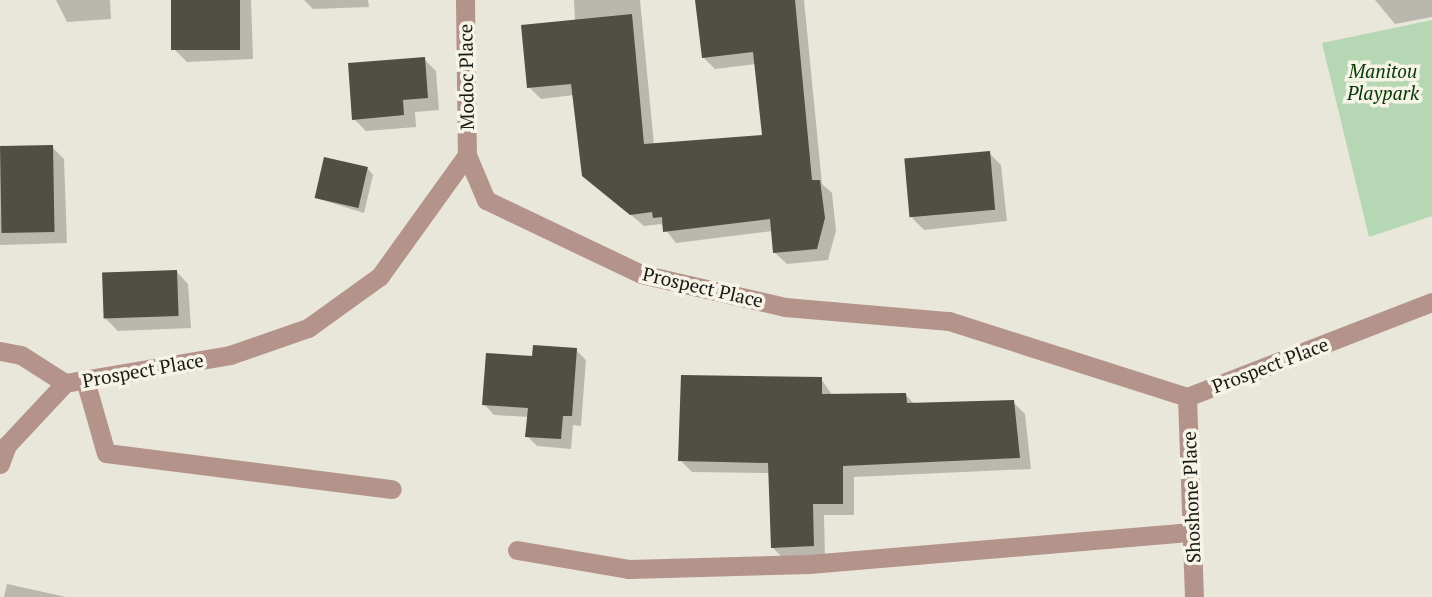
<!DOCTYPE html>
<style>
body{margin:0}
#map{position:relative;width:1432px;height:597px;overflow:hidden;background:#e9e6da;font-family:"PT Serif",serif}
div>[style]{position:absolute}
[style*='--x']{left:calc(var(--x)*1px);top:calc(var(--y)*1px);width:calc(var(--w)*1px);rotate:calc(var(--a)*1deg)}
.green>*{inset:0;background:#b6d7b3}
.shadow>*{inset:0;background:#0003}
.building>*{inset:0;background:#514e45;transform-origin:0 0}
.service>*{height:19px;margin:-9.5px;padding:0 9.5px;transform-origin:9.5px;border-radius:9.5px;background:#b4948a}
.minor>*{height:19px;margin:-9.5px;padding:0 9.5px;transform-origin:9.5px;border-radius:9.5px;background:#b4948a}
span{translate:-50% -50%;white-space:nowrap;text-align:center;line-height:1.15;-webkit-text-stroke:7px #f6f3e7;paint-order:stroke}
.park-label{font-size:19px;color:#043905;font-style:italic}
.street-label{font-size:19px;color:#1b1a16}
</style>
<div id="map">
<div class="green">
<div style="clip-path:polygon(1432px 20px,1432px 216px,1369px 237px,1322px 43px)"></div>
</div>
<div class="shadow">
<div style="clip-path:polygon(56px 0,110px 0,111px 19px,67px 22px)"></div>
<div style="clip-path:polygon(173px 0,251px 0,253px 59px,187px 62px,175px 50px)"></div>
<div style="clip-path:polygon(304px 0,368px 0,369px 7px,313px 9px)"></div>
<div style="clip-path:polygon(574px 0,640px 0,654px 145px,764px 136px,756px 64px,715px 69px,704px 58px,696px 0,804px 0,822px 184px,832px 193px,836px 231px,828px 260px,787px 264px,775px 253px,773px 231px,676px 243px,661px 224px,644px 226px,584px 175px,574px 95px,541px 99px,529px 87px,575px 21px)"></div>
<div style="clip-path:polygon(1375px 0,1432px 0,1432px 17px,1395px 24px)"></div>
<div style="clip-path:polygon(424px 59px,436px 71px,439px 110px,415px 112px,416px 127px,366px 131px,354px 119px)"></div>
<div style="clip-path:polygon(52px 147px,64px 159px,67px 243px,0 245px,0 149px)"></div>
<div style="clip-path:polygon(989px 153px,1001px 165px,1007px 221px,924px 230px,912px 218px)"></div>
<div style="clip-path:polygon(367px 168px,373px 175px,364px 213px,316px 198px)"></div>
<div style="clip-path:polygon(176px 271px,188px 284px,191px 328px,118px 331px,106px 319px)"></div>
<div style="clip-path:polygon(576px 350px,586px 360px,581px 426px,573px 425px,571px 449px,537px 446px,527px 436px,529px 417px,494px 415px,484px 404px,534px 358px)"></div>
<div style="clip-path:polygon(821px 379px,833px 396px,906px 395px,915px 405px,1013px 402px,1025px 414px,1031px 469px,854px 477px,854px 515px,824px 515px,825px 558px,784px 559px,773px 548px,771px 473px,692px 472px,680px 460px)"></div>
<div style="clip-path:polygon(7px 584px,66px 597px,4px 597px)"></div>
</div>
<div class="building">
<div style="left:171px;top:0;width:69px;height:50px"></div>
<div style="clip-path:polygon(695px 0,795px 0,812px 180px,820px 180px,825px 218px,817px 249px,773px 253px,770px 219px,663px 232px,662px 217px,653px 218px,652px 212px,630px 215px,582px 176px,571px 84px,527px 88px,521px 25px,632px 14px,644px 144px,762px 135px,753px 52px,702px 58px)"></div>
<div style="clip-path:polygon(425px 57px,428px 98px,403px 100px,404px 115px,352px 120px,348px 63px)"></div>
<div style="left:53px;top:145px;width:87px;height:53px;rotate:89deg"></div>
<div style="left:990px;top:151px;width:59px;height:86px;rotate:85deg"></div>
<div style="left:324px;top:157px;width:45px;height:42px;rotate:13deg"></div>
<div style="left:177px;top:270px;width:46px;height:75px;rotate:88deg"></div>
<div style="clip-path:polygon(533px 345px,577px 348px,572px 416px,563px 416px,561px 439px,525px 437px,528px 408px,482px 405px,486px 353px,532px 356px)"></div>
<div style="clip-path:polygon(681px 375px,822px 377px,822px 394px,906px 393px,907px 403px,1014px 400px,1020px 458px,843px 466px,843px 504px,813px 504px,814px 546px,771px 548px,768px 463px,678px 461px)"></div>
</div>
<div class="service">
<div style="--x:85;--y:380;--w:76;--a:74"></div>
<div style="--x:106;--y:453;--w:288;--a:7.2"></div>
<div style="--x:517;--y:550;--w:114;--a:9.6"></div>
<div style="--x:629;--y:569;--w:180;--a:-1.6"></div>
<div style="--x:809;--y:564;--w:384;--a:-4.8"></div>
</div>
<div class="minor">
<div style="--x:465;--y:0;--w:155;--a:89.3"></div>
<div style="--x:0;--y:351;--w:21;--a:11"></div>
<div style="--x:21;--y:355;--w:52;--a:32.5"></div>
<div style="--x:65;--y:383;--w:167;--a:-9.6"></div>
<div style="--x:230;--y:355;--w:83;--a:-19.1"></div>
<div style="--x:308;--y:328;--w:89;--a:-35.8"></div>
<div style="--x:380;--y:276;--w:149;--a:-54.3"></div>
<div style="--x:467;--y:155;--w:49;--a:67.1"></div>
<div style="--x:486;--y:200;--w:172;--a:25.5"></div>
<div style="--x:641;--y:274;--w:148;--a:12.9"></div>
<div style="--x:785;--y:307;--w:165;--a:4.9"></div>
<div style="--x:949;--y:321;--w:250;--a:17.7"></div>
<div style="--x:1187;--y:397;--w:263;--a:-21.2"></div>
<div style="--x:1187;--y:397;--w:200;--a:88"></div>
<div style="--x:0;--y:464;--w:20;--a:-70"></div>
<div style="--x:7;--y:445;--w:85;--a:-46.9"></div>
</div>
<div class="park-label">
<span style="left:1383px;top:82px">Manitou<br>Playpark</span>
</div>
<div class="street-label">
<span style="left:466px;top:77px;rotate:-91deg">Modoc Place</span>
<span style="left:703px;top:287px;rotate:13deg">Prospect Place</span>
<span style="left:1270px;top:365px;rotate:-21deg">Prospect Place</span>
<span style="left:143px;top:370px;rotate:-10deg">Prospect Place</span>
<span style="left:1191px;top:497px;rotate:-92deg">Shoshone Place</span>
</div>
</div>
